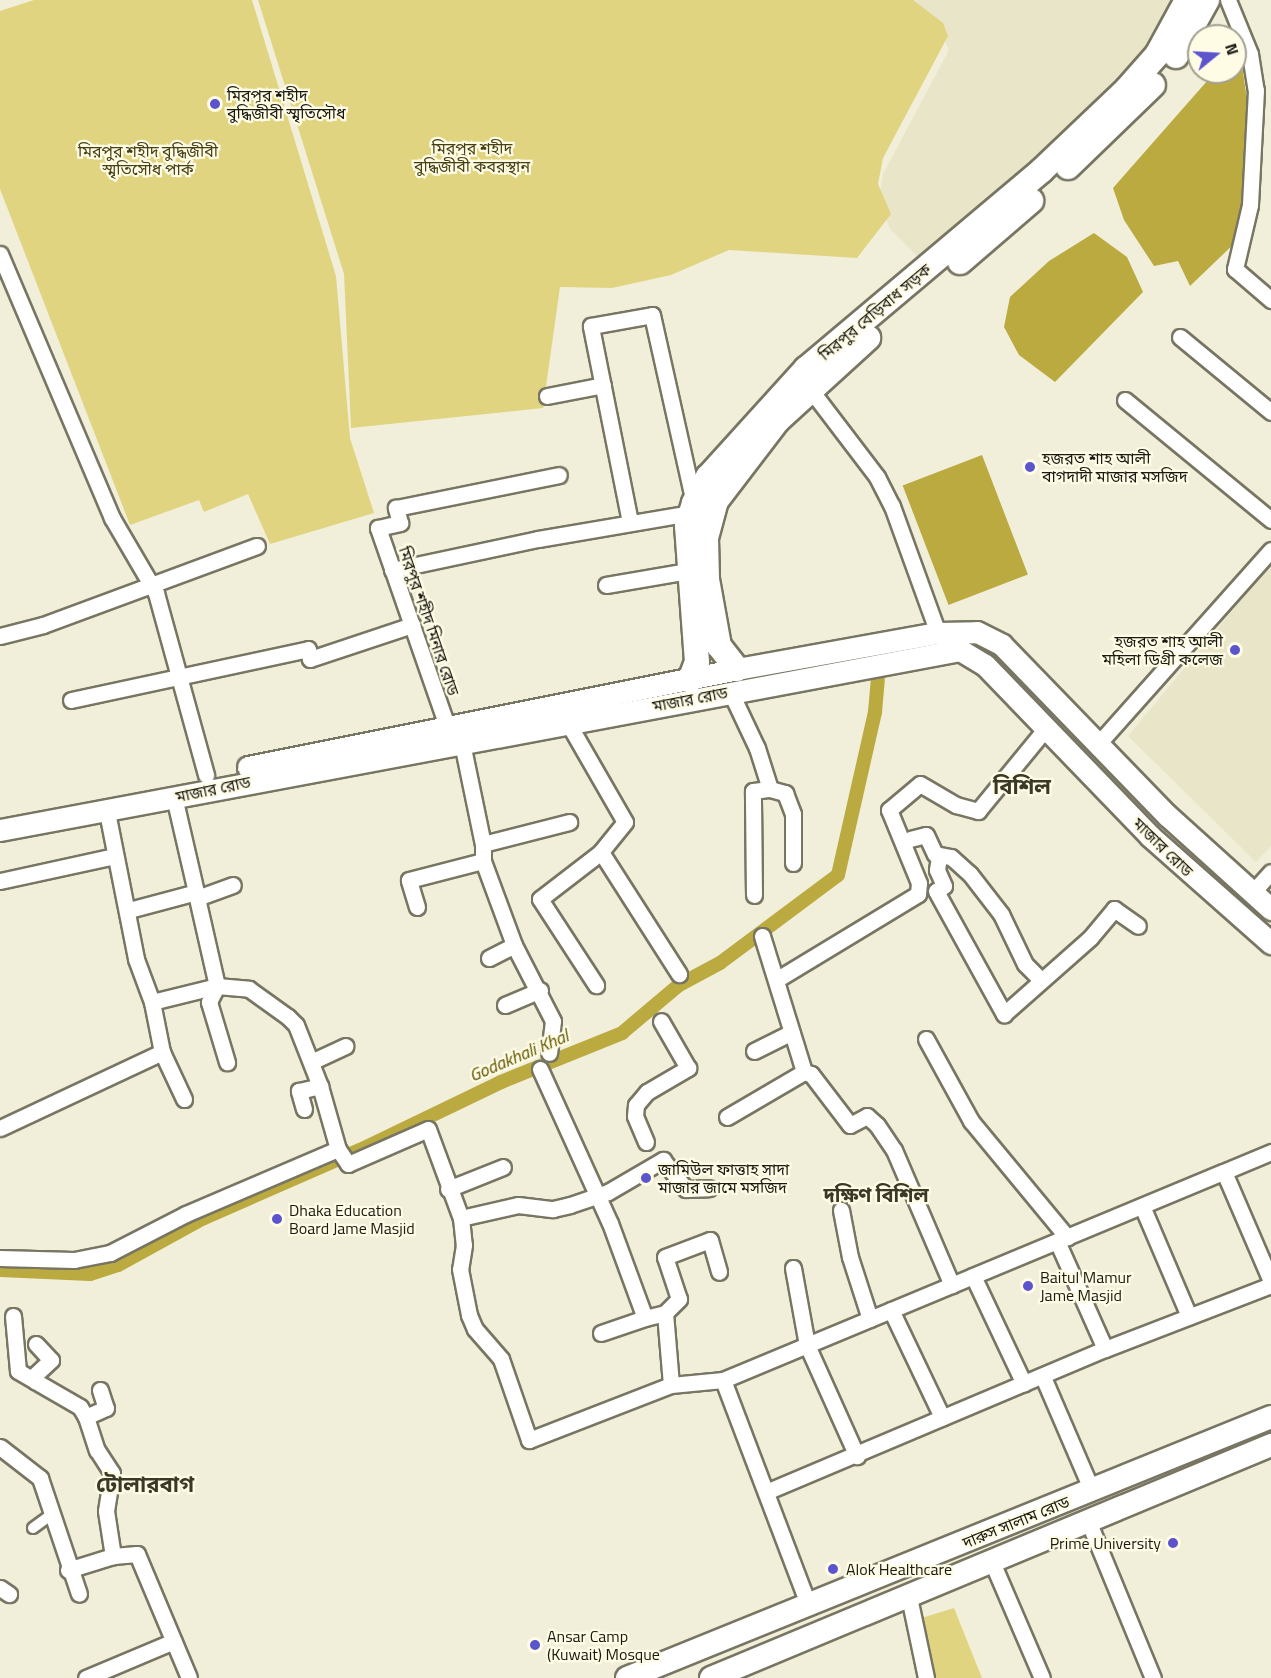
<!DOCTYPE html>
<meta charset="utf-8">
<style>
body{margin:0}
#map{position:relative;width:1271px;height:1678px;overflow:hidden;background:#f1efd9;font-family:"Titillium Web","Noto Sans Bengali",sans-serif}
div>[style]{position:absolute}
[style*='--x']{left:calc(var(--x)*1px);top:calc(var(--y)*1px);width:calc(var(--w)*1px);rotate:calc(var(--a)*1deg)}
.built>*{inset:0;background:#e9e5c8}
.green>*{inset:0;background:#e1d480}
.water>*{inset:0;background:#baaa40;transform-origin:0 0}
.canal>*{height:14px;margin:-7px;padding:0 7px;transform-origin:7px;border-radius:7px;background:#baaa40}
.roads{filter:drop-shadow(2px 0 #787562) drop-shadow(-2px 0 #787562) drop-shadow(0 2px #787562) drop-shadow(0 -2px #787562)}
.pedestrian>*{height:10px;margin:-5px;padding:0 5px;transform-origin:5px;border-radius:5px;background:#fff}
.minor>*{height:15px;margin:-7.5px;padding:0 7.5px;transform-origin:7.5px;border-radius:7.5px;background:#fff}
.secondary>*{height:21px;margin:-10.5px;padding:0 10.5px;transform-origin:10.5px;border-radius:10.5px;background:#fff}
.primary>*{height:22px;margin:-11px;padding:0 11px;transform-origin:11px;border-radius:11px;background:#fff}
.trunk>*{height:24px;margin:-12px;padding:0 12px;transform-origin:12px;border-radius:12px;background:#fff}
.dots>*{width:16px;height:16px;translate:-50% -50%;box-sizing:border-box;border:3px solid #fffce6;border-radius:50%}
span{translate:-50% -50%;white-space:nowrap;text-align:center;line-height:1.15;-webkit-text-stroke:4.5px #fffce6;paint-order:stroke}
.poi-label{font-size:16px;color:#1a1912}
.left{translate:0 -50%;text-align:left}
.right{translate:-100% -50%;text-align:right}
.park-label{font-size:16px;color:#463f14}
.street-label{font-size:16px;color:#1a1912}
.water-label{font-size:18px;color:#615601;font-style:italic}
.quarter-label{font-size:20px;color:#3a3827;font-weight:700}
.district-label{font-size:22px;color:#3a3827;font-weight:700}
.north{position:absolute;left:1187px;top:24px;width:60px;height:60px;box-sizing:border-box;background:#fffce6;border:2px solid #a3a191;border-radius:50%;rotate:72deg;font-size:16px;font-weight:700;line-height:24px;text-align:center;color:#1a1912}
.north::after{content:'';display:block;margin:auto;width:21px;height:27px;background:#5b54cc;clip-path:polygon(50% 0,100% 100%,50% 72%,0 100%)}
</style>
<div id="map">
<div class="built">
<div style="clip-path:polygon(903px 0,1176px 0,1145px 57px,1078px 124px,918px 257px,890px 229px,879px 199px,883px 174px,949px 50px,943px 36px)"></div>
<div style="clip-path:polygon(1271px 564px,1271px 846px,1256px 862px,1128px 736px)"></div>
</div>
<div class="green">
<div style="clip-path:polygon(34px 0,252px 0,336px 276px,350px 438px,374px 513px,270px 544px,248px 494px,204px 512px,199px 500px,130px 525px,0 189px,0 11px)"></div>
<div style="clip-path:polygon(258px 0,913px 0,943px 23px,948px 36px,883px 158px,878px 184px,891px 214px,857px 258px,729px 250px,671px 275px,612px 288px,560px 287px,543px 408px,351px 428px,344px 274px)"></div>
<div style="clip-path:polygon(954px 1608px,982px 1678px,931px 1678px,915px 1620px)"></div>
</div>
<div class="water">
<div style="clip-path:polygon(1239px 45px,1251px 127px,1249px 176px,1238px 240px,1190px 286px,1178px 261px,1154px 266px,1124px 220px,1113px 188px,1215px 72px,1235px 72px,1235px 50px)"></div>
<div style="clip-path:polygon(1094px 233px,1127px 257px,1143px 292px,1055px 382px,1019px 355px,1004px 327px,1010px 297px,1049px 261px)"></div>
<div style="left:982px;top:455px;width:128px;height:85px;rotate:69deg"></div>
</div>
<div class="canal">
<div style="--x:0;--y:1270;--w:90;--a:2.5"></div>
<div style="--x:90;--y:1274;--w:29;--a:-18"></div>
<div style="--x:118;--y:1265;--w:98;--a:-28.7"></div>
<div style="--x:204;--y:1218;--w:170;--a:-23.6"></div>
<div style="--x:360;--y:1150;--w:157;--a:-25.7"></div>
<div style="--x:501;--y:1082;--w:131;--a:-22"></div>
<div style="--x:622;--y:1033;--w:75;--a:-40.1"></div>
<div style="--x:679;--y:985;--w:47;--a:-28.2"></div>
<div style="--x:720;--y:963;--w:147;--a:-36.7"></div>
<div style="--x:838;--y:875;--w:167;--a:-77.2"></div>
<div style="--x:875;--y:712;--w:33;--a:-85"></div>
</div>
<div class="roads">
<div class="pedestrian">
<div style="--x:33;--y:1528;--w:22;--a:-36"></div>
</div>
<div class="minor">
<div style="--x:1228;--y:0;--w:58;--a:67.8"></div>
<div style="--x:1250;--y:54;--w:36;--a:81"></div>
<div style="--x:1256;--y:90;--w:115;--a:93"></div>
<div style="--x:1250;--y:205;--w:66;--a:103.2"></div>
<div style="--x:1235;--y:269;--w:48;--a:40.7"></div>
<div style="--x:0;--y:254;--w:287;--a:67"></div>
<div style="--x:112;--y:518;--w:87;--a:59.6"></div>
<div style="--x:156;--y:593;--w:189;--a:74.6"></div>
<div style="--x:1180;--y:337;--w:118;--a:39.5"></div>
<div style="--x:810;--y:389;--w:111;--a:52.7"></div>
<div style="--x:877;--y:477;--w:33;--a:63"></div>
<div style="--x:892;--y:506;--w:135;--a:70.1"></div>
<div style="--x:547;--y:396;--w:57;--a:-11.1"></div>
<div style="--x:1125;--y:400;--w:189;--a:39.4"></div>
<div style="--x:630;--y:522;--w:200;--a:-101.3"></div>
<div style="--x:591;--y:326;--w:62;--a:-10.2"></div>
<div style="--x:652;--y:315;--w:193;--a:77.4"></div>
<div style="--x:392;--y:570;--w:149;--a:-12"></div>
<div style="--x:538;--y:539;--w:154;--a:-9.7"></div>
<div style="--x:606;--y:585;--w:83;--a:-9.7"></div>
<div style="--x:0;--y:636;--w:44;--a:-14.3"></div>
<div style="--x:43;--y:625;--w:228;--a:-20.3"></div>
<div style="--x:730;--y:691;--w:63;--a:64.7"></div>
<div style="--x:757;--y:748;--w:43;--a:72.4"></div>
<div style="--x:770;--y:789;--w:16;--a:15"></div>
<div style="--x:785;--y:793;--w:22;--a:69"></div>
<div style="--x:793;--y:814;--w:49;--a:90"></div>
<div style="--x:71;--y:700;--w:242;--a:-12.1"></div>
<div style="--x:308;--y:649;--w:10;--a:79"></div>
<div style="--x:310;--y:659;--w:108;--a:-18.4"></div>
<div style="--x:568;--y:723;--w:114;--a:60.1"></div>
<div style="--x:625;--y:822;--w:38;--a:129"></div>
<div style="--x:601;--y:852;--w:77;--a:142.4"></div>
<div style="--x:540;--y:899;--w:103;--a:56.9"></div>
<div style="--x:447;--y:726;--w:210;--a:-109.2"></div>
<div style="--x:378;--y:528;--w:23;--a:-13"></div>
<div style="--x:400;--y:523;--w:16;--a:-105"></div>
<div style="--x:396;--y:508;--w:166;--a:-11.4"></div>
<div style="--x:462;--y:743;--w:103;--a:78.3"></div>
<div style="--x:483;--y:844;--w:17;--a:90"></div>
<div style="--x:483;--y:861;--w:90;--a:69.7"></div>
<div style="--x:514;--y:945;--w:85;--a:62.8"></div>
<div style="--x:553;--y:1021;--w:32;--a:97"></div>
<div style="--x:1098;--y:744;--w:260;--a:-48.3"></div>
<div style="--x:107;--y:812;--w:150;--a:78.8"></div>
<div style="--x:136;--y:959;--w:46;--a:69.6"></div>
<div style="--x:152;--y:1002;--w:51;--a:78.7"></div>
<div style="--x:162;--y:1052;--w:52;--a:64.9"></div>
<div style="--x:910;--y:839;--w:16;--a:-14"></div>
<div style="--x:926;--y:835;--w:21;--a:65"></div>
<div style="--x:935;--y:854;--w:16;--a:11"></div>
<div style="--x:951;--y:857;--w:25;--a:42"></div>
<div style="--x:970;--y:874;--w:51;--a:52.2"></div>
<div style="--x:1001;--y:914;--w:55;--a:64.4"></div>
<div style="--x:1025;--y:964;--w:23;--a:45"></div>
<div style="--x:483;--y:844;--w:89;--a:-14.3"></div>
<div style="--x:601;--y:852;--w:145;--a:57.4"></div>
<div style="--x:939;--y:857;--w:13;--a:99"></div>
<div style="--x:937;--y:870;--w:17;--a:66"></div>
<div style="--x:944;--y:886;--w:9;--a:148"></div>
<div style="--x:936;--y:891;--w:141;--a:61.1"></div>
<div style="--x:1004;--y:1014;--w:115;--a:-41.5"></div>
<div style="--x:1090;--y:938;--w:38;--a:-50"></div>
<div style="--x:1114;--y:909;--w:29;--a:35"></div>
<div style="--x:0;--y:881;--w:118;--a:-12.3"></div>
<div style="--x:196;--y:892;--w:6;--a:81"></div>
<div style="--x:197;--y:898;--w:38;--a:-20"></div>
<div style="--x:1252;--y:893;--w:28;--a:-48"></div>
<div style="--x:754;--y:895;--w:104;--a:-90.6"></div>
<div style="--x:753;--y:791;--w:17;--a:-7"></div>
<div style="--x:197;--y:898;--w:90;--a:77.2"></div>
<div style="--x:217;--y:986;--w:18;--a:117"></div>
<div style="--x:209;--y:1002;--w:63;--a:73.3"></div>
<div style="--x:417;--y:907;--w:28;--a:-107"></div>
<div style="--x:409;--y:880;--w:76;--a:-14.4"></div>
<div style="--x:129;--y:910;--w:69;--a:-15"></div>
<div style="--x:196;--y:892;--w:98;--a:-103"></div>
<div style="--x:762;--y:936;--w:142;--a:72.8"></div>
<div style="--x:804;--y:1072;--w:7;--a:16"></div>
<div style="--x:811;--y:1074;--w:64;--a:52.6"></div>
<div style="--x:850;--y:1125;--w:19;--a:-28"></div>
<div style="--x:867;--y:1116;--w:13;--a:42"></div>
<div style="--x:877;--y:1125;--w:30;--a:56"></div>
<div style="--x:894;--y:1150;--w:147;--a:66.8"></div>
<div style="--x:489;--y:958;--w:28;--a:-27"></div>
<div style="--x:776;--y:980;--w:166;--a:-31.2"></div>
<div style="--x:918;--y:894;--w:11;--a:-85"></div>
<div style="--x:919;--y:883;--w:79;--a:-112.3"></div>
<div style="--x:889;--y:810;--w:40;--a:-40"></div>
<div style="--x:920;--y:784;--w:42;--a:30.3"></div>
<div style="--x:956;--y:805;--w:23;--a:15"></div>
<div style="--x:978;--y:811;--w:107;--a:-50.7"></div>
<div style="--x:152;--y:1002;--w:67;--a:-13.8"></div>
<div style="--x:217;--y:986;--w:32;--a:5"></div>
<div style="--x:249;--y:989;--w:48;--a:35.7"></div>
<div style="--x:288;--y:1017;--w:11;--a:45"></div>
<div style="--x:296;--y:1025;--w:66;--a:68.5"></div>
<div style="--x:320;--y:1086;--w:66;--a:74.1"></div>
<div style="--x:338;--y:1149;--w:18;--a:56"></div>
<div style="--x:348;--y:1164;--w:87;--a:-23.6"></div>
<div style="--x:428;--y:1129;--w:95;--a:69.7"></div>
<div style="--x:461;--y:1218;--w:27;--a:84"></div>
<div style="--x:464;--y:1245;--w:24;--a:99"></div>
<div style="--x:460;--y:1269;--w:47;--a:78.9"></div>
<div style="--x:469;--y:1315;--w:15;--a:67"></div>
<div style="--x:475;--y:1329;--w:40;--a:49"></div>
<div style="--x:501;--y:1359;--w:86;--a:70.9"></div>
<div style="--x:529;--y:1440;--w:152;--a:-21.2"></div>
<div style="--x:671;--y:1385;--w:52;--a:-5.5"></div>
<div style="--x:723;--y:1380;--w:594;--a:-22.59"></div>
<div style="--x:505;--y:1005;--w:38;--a:-23"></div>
<div style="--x:926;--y:1039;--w:94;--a:61.2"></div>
<div style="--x:971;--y:1121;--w:151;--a:50.4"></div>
<div style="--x:754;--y:1051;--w:42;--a:-26.6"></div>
<div style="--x:311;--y:1062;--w:38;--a:-25"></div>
<div style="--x:540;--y:1069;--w:169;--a:65.6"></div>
<div style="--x:610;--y:1223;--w:101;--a:69.8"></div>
<div style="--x:645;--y:1318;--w:21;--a:-14"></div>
<div style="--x:665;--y:1313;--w:72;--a:85.2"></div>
<div style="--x:304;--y:1109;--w:19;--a:-106"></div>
<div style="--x:299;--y:1091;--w:22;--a:-13"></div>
<div style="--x:727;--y:1117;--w:89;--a:-30.3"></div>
<div style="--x:0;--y:1128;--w:179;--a:-25.1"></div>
<div style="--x:646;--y:1142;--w:28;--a:-113"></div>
<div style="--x:635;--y:1116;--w:11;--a:-85"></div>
<div style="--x:636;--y:1105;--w:17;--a:-50"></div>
<div style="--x:647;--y:1092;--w:48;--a:-30.3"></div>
<div style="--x:688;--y:1068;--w:54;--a:-119.9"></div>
<div style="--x:1224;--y:1172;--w:119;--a:66.7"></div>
<div style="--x:448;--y:1189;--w:59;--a:-21.8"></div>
<div style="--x:1142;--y:1206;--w:120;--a:66.9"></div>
<div style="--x:841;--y:1210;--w:48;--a:79.2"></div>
<div style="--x:850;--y:1257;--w:65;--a:72.1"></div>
<div style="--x:461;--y:1218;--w:58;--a:-12.8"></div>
<div style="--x:518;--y:1205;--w:35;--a:7"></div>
<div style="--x:553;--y:1209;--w:17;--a:-13"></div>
<div style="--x:570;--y:1205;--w:40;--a:-18.9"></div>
<div style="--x:608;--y:1192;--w:64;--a:-30.2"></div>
<div style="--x:663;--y:1160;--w:37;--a:52"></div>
<div style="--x:686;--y:1189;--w:23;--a:-2"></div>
<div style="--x:1057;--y:1241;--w:118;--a:66"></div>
<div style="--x:0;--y:1258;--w:74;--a:1.5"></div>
<div style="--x:74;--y:1260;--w:37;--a:-11"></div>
<div style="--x:110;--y:1253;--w:85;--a:-27.2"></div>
<div style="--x:186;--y:1214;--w:165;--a:-23.2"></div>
<div style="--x:793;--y:1268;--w:78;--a:79.7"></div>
<div style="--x:807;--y:1345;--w:122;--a:65.8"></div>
<div style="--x:973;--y:1276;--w:119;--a:64.7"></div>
<div style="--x:891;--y:1310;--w:119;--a:64.5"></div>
<div style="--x:665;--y:1313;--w:20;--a:-45"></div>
<div style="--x:679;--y:1299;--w:44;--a:-108.4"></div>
<div style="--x:665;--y:1257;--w:48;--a:-20.7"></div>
<div style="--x:710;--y:1240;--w:33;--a:74"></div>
<div style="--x:13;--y:1316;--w:55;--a:84.8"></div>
<div style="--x:18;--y:1371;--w:20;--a:30"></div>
<div style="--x:601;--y:1333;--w:46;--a:-18.8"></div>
<div style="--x:36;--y:1344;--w:22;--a:47"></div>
<div style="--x:51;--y:1360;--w:23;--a:137"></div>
<div style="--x:34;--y:1376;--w:5;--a:79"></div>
<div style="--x:35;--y:1381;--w:52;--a:30"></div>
<div style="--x:80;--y:1407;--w:12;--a:59"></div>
<div style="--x:1043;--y:1377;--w:124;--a:66.7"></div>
<div style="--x:723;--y:1380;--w:242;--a:69.2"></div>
<div style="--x:100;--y:1390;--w:19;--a:72"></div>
<div style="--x:106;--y:1408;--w:22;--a:156"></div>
<div style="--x:86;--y:1417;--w:35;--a:72"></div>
<div style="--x:97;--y:1450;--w:27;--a:57"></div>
<div style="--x:112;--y:1473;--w:38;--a:99"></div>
<div style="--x:106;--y:1511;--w:46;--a:81.2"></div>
<div style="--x:0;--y:1447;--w:51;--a:37.8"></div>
<div style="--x:40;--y:1478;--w:122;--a:71.4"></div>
<div style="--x:766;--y:1492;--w:368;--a:-22.9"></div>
<div style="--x:1105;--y:1349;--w:178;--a:-21.1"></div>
<div style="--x:1089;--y:1523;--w:168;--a:67.6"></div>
<div style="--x:992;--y:1562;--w:126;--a:66.7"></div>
<div style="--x:68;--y:1570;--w:47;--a:-17.3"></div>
<div style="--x:113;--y:1556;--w:24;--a:-5"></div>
<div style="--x:137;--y:1554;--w:134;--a:67.2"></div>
<div style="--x:0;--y:1588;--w:11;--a:34"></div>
<div style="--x:909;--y:1597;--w:83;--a:78.1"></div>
<div style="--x:86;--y:1678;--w:95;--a:-22.8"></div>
</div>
<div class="secondary">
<div style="--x:248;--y:767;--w:499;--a:-11.3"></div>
<div style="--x:737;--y:669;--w:204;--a:-10.2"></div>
<div style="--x:938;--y:633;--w:39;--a:-1"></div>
<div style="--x:977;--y:632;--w:28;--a:27"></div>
<div style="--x:1002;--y:645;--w:238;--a:45.9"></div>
<div style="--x:1168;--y:816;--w:139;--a:42.1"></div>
<div style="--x:0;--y:830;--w:977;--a:-10.62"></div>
<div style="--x:960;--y:650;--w:29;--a:31"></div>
<div style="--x:985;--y:665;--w:238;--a:46"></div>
<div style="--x:1150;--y:836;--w:162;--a:41.5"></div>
</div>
<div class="primary">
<div style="--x:627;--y:1678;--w:695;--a:-22.06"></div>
<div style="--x:711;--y:1678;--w:607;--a:-22.59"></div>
</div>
<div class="trunk">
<div style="--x:1176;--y:56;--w:64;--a:-61"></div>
<div style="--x:1068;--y:167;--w:118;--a:-44"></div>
<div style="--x:960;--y:262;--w:94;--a:-40.7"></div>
<div style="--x:737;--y:669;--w:29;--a:-128"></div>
<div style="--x:719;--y:646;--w:68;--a:-100.2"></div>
<div style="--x:707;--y:579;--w:41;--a:-91.4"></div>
<div style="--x:706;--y:538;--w:38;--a:-75"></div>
<div style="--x:716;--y:501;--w:102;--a:-52.6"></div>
<div style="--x:778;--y:420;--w:122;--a:-42.3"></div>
<div style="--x:690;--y:680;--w:19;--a:-69"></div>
<div style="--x:697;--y:662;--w:136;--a:-94.2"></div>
<div style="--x:687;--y:526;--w:24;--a:-73"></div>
<div style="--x:694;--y:503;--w:30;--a:-62"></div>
<div style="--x:708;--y:477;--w:146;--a:-47.8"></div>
<div style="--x:806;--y:369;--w:307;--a:-40.1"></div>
<div style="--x:1041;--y:171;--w:119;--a:-43.6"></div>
<div style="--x:1127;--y:89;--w:45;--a:-48.6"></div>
<div style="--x:1157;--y:55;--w:63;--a:-61.4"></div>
</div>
</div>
<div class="dots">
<div style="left:215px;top:104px;background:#5b54cc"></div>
<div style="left:1030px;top:467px;background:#5b54cc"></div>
<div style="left:1235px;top:650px;background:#5b54cc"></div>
<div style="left:646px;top:1178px;background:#5b54cc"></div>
<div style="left:277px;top:1219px;background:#5b54cc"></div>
<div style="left:1028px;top:1286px;background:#5b54cc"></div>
<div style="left:1173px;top:1543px;background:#5b54cc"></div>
<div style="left:833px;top:1569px;background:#5b54cc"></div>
<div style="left:535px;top:1645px;background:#5b54cc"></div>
</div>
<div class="poi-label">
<span class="left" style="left:227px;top:104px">মিরপুর শহীদ<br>বুদ্ধিজীবী স্মৃতিসৌধ</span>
<span class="left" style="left:1042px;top:467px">হজরত শাহ আলী<br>বাগদাদী মাজার মসজিদ</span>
<span class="right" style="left:1223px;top:650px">হজরত শাহ আলী<br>মহিলা ডিগ্রী কলেজ</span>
<span class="left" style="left:658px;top:1178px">জামিউল ফাত্তাহ সাদা<br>মাজার জামে মসজিদ</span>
<span class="left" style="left:289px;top:1219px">Dhaka Education<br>Board Jame Masjid</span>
<span class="left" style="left:1040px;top:1286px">Baitul Mamur<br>Jame Masjid</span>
<span class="right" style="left:1161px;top:1543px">Prime University</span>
<span class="left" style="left:846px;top:1569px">Alok Healthcare</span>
<span class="left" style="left:547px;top:1645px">Ansar Camp<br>(Kuwait) Mosque</span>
</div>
<div class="park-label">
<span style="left:472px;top:157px">মিরপুর শহীদ<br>বুদ্ধিজীবী কবরস্থান</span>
<span style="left:148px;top:160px">মিরপুর শহীদ বুদ্ধিজীবী<br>স্মৃতিসৌধ পার্ক</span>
</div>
<div class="street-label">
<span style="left:875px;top:312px;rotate:-40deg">মিরপুর বেড়িবাধ সড়ক</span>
<span style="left:429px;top:621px;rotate:71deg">মিরপুর শহীদ মিনার রোড</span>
<span style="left:690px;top:699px;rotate:-11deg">মাজার রোড</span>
<span style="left:213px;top:789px;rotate:-12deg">মাজার রোড</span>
<span style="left:1163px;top:847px;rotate:44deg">মাজার রোড</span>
<span style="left:1016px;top:1522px;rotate:-22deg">দারুস সালাম রোড</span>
</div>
<div class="water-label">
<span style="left:519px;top:1056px;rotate:-23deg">Godakhali Khal</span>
</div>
<div class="quarter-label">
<span style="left:876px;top:1194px">দক্ষিণ বিশিল</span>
</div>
<div class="district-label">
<span style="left:1022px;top:787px">বিশিল</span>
<span style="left:145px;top:1485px">টোলারবাগ</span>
</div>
<div class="north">N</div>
</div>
